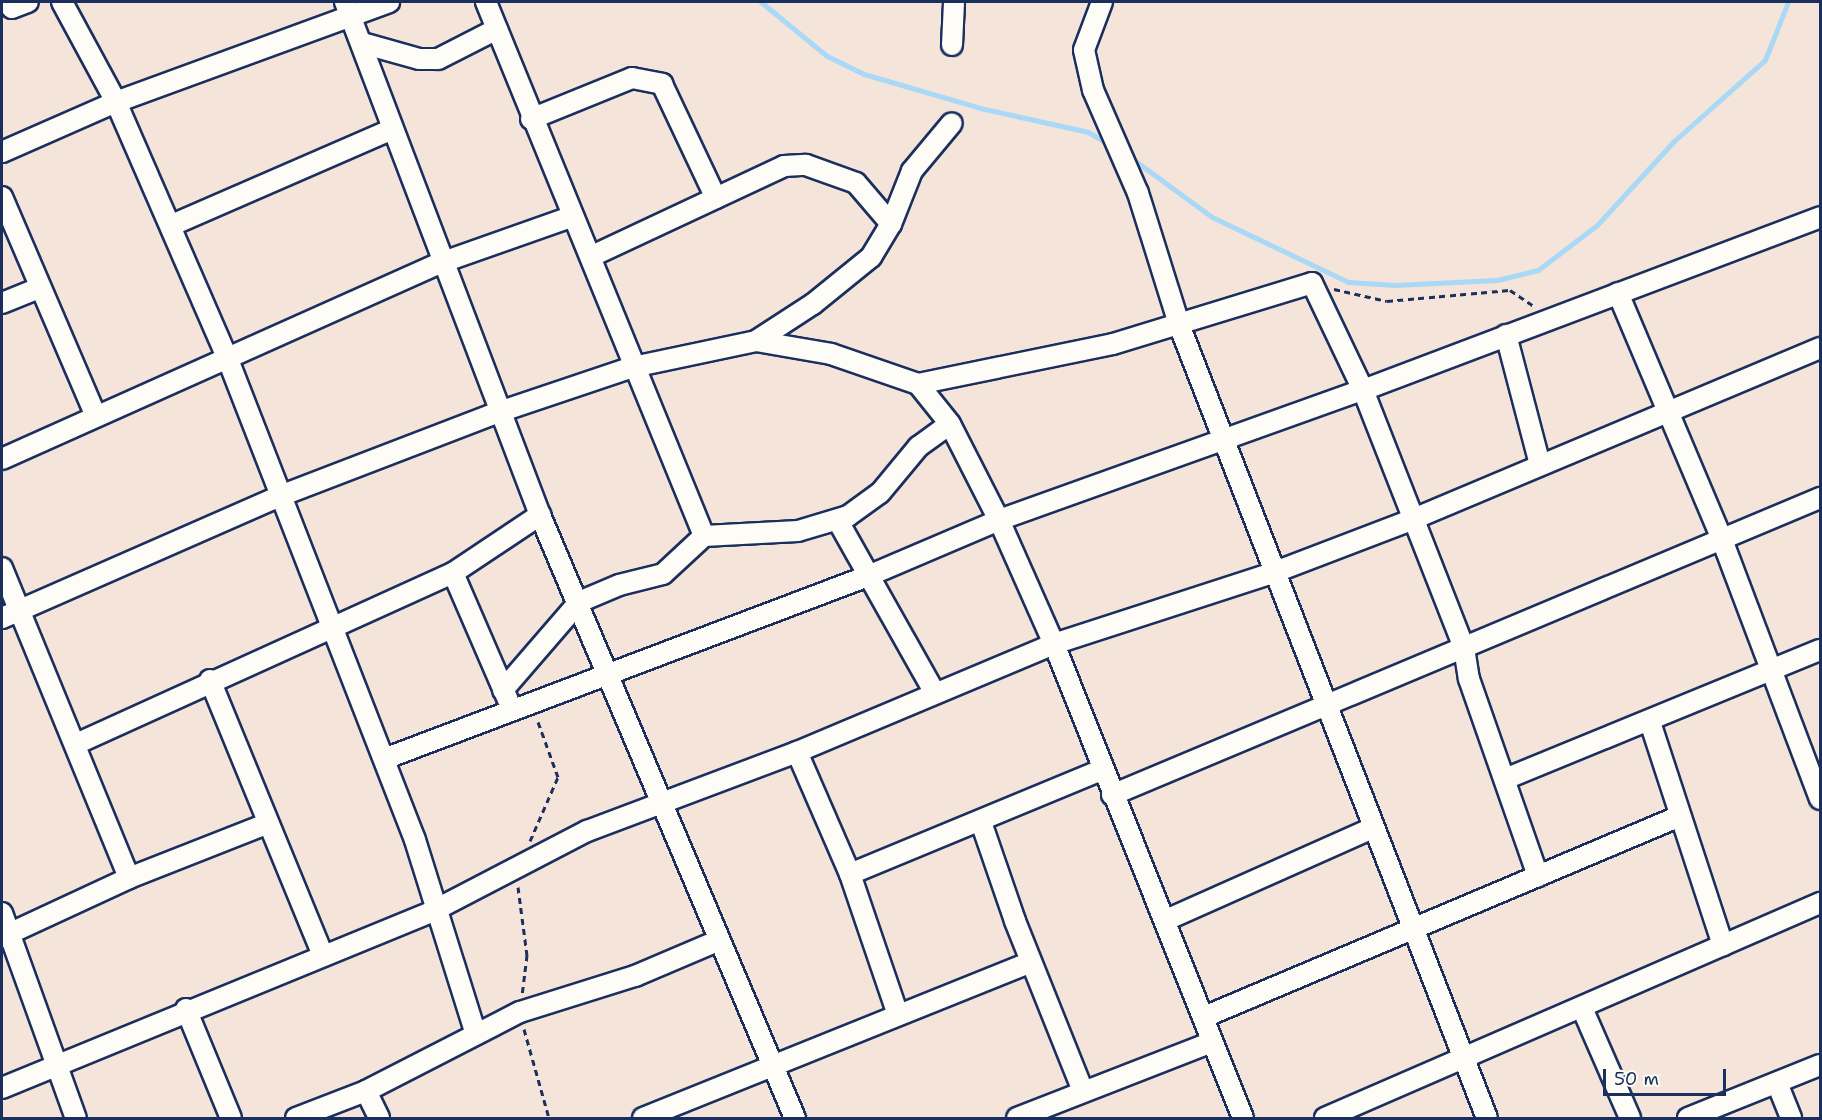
<!DOCTYPE html>
<style>
body{margin:0}
#map{position:relative;width:1822px;height:1120px;overflow:hidden;background:#f4e4d9;font-family:"Shantell Sans",sans-serif}
div>[style]{position:absolute}
[style*='--x']{left:calc(var(--x)*1px);top:calc(var(--y)*1px);width:calc(var(--w)*1px);rotate:calc(var(--a)*1deg)}
.stream>*{height:5px;margin:-2.5px;padding:0 2.5px;transform-origin:2.5px;border-radius:2.5px;background:#aad8f7}
.path>*{height:3px;margin-top:-1.5px;transform-origin:0;background:repeating-linear-gradient(90deg,#1b2f5e 0 6px,transparent 0 10.5px)}
.roads{filter:drop-shadow(2px 0 #1b2f5e) drop-shadow(-2px 0 #1b2f5e) drop-shadow(0 2px #1b2f5e) drop-shadow(0 -2px #1b2f5e)}
.street>*{height:20px;margin:-10px;padding:0 10px;transform-origin:10px;border-radius:10px;background:#fdfcf7}
span{translate:-50% -50%;white-space:nowrap;text-align:center;line-height:1.15;-webkit-text-stroke:4.5px #fdfcf7;paint-order:stroke}
.frame{position:absolute;inset:0;border:3px solid #1b2f5e;pointer-events:none}
.scale{position:absolute;left:1603px;top:1069px;width:123px;height:27px;box-sizing:border-box;border:3px solid #1b2f5e;border-top:0;padding-left:8px;font-size:18px;line-height:21px;white-space:nowrap;color:#1b2f5e;-webkit-text-stroke:4px #fdfcf7;paint-order:stroke}
</style>
<div id="map">
<div class="stream">
<div style="--x:761;--y:2;--w:85;--a:39.3"></div>
<div style="--x:827;--y:56;--w:41;--a:25.9"></div>
<div style="--x:864;--y:74;--w:121;--a:16.3"></div>
<div style="--x:980;--y:108;--w:111;--a:12.5"></div>
<div style="--x:1088;--y:132;--w:24;--a:30"></div>
<div style="--x:1130;--y:157;--w:102;--a:36.2"></div>
<div style="--x:1212;--y:217;--w:151;--a:25.5"></div>
<div style="--x:1348;--y:282;--w:47;--a:3.7"></div>
<div style="--x:1395;--y:285;--w:102;--a:-2.8"></div>
<div style="--x:1497;--y:280;--w:42;--a:-13.7"></div>
<div style="--x:1538;--y:270;--w:74;--a:-37.3"></div>
<div style="--x:1597;--y:225;--w:113;--a:-47.5"></div>
<div style="--x:1673;--y:142;--w:123;--a:-41.7"></div>
<div style="--x:1765;--y:60;--w:62;--a:-68.4"></div>
</div>
<div class="path">
<div style="--x:1334;--y:289;--w:54;--a:12.8"></div>
<div style="--x:1387;--y:301;--w:123;--a:-5.1"></div>
<div style="--x:1510;--y:290;--w:30;--a:34"></div>
<div style="--x:530;--y:841;--w:70;--a:-66.4"></div>
<div style="--x:558;--y:777;--w:62;--a:-109.9"></div>
<div style="--x:518;--y:887;--w:69;--a:82.5"></div>
<div style="--x:527;--y:955;--w:39;--a:97"></div>
<div style="--x:524;--y:1029;--w:92;--a:74.3"></div>
</div>
<div class="roads">
<div class="street">
<div style="--x:8;--y:2;--w:7;--a:56"></div>
<div style="--x:12;--y:8;--w:17;--a:-21"></div>
<div style="--x:62;--y:2;--w:114;--a:61.6"></div>
<div style="--x:116;--y:102;--w:278;--a:66.5"></div>
<div style="--x:227;--y:357;--w:518;--a:68.73"></div>
<div style="--x:415;--y:840;--w:201;--a:72.6"></div>
<div style="--x:345;--y:2;--w:549;--a:69.19"></div>
<div style="--x:540;--y:515;--w:655;--a:67.08"></div>
<div style="--x:486;--y:2;--w:577;--a:67.79"></div>
<div style="--x:1102;--y:2;--w:51;--a:110.6"></div>
<div style="--x:1084;--y:50;--w:41;--a:77.3"></div>
<div style="--x:1093;--y:90;--w:112;--a:66.4"></div>
<div style="--x:1138;--y:193;--w:140;--a:72.6"></div>
<div style="--x:1180;--y:327;--w:848;--a:68.79"></div>
<div style="--x:362;--y:43;--w:59;--a:15.7"></div>
<div style="--x:419;--y:59;--w:19;--a:0"></div>
<div style="--x:438;--y:59;--w:66;--a:-27"></div>
<div style="--x:952;--y:45;--w:43;--a:-87.3"></div>
<div style="--x:531;--y:119;--w:109;--a:-22.1"></div>
<div style="--x:632;--y:78;--w:31;--a:11"></div>
<div style="--x:662;--y:84;--w:126;--a:64.7"></div>
<div style="--x:2;--y:152;--w:124;--a:-23.7"></div>
<div style="--x:116;--y:102;--w:291;--a:-20.1"></div>
<div style="--x:2;--y:197;--w:238;--a:66.8"></div>
<div style="--x:172;--y:225;--w:239;--a:-23.5"></div>
<div style="--x:592;--y:256;--w:212;--a:-25.1"></div>
<div style="--x:784;--y:166;--w:22;--a:-3"></div>
<div style="--x:806;--y:165;--w:53;--a:19.8"></div>
<div style="--x:856;--y:183;--w:54;--a:49.5"></div>
<div style="--x:1618;--y:293;--w:265;--a:67.1"></div>
<div style="--x:1721;--y:537;--w:280;--a:69.3"></div>
<div style="--x:2;--y:303;--w:40;--a:-22"></div>
<div style="--x:1506;--y:335;--w:134;--a:75.3"></div>
<div style="--x:756;--y:341;--w:68;--a:-33"></div>
<div style="--x:813;--y:304;--w:75;--a:-39"></div>
<div style="--x:871;--y:257;--w:39;--a:-59"></div>
<div style="--x:891;--y:224;--w:57;--a:-68.4"></div>
<div style="--x:912;--y:171;--w:62;--a:-50.2"></div>
<div style="--x:918;--y:384;--w:51;--a:51.3"></div>
<div style="--x:950;--y:424;--w:108;--a:63"></div>
<div style="--x:999;--y:520;--w:136;--a:66.1"></div>
<div style="--x:1054;--y:644;--w:510;--a:68.26"></div>
<div style="--x:2;--y:459;--w:483;--a:-24.1"></div>
<div style="--x:443;--y:262;--w:136;--a:-19.4"></div>
<div style="--x:838;--y:521;--w:197;--a:60.6"></div>
<div style="--x:2;--y:568;--w:335;--a:67.7"></div>
<div style="--x:453;--y:573;--w:138;--a:66.6"></div>
<div style="--x:2;--y:618;--w:304;--a:-23.7"></div>
<div style="--x:280;--y:496;--w:238;--a:-21"></div>
<div style="--x:502;--y:411;--w:138;--a:-18.6"></div>
<div style="--x:633;--y:367;--w:126;--a:-11.9"></div>
<div style="--x:756;--y:341;--w:76;--a:9.8"></div>
<div style="--x:831;--y:354;--w:92;--a:19"></div>
<div style="--x:918;--y:384;--w:199;--a:-11.6"></div>
<div style="--x:1113;--y:344;--w:208;--a:-17"></div>
<div style="--x:1312;--y:283;--w:119;--a:64.5"></div>
<div style="--x:1363;--y:390;--w:277;--a:68.6"></div>
<div style="--x:1464;--y:648;--w:31;--a:81"></div>
<div style="--x:1469;--y:679;--w:209;--a:70.7"></div>
<div style="--x:210;--y:680;--w:297;--a:67.7"></div>
<div style="--x:503;--y:690;--w:116;--a:-49.2"></div>
<div style="--x:579;--y:602;--w:43;--a:-23"></div>
<div style="--x:619;--y:585;--w:45;--a:-14"></div>
<div style="--x:663;--y:574;--w:56;--a:-42.8"></div>
<div style="--x:704;--y:536;--w:94;--a:-3"></div>
<div style="--x:798;--y:531;--w:52;--a:-16.7"></div>
<div style="--x:848;--y:516;--w:39;--a:-36"></div>
<div style="--x:880;--y:493;--w:60;--a:-50.4"></div>
<div style="--x:918;--y:447;--w:39;--a:-36"></div>
<div style="--x:1650;--y:722;--w:235;--a:71.9"></div>
<div style="--x:76;--y:744;--w:414;--a:-24.4"></div>
<div style="--x:453;--y:573;--w:105;--a:-33.7"></div>
<div style="--x:797;--y:752;--w:133;--a:66.5"></div>
<div style="--x:850;--y:874;--w:149;--a:71.2"></div>
<div style="--x:384;--y:759;--w:517;--a:-20.71"></div>
<div style="--x:868;--y:576;--w:142;--a:-23.1"></div>
<div style="--x:999;--y:520;--w:387;--a:-19.7"></div>
<div style="--x:1363;--y:390;--w:489;--a:-20.7"></div>
<div style="--x:1505;--y:779;--w:340;--a:-22.3"></div>
<div style="--x:1112;--y:795;--w:768;--a:-22.76"></div>
<div style="--x:981;--y:822;--w:105;--a:71"></div>
<div style="--x:1015;--y:921;--w:183;--a:68.2"></div>
<div style="--x:850;--y:874;--w:272;--a:-22.5"></div>
<div style="--x:2;--y:913;--w:218;--a:70.2"></div>
<div style="--x:1166;--y:920;--w:227;--a:-24"></div>
<div style="--x:2;--y:937;--w:140;--a:-24.9"></div>
<div style="--x:129;--y:878;--w:147;--a:-21.5"></div>
<div style="--x:1582;--y:1008;--w:120;--a:66.4"></div>
<div style="--x:186;--y:1009;--w:118;--a:67.6"></div>
<div style="--x:1204;--y:1017;--w:517;--a:-22.89"></div>
<div style="--x:1777;--y:1083;--w:38;--a:68"></div>
<div style="--x:2;--y:1088;--w:466;--a:-22.3"></div>
<div style="--x:433;--y:911;--w:174;--a:-27.5"></div>
<div style="--x:587;--y:831;--w:224;--a:-20.6"></div>
<div style="--x:797;--y:752;--w:279;--a:-22.8"></div>
<div style="--x:1054;--y:644;--w:232;--a:-18"></div>
<div style="--x:1275;--y:572;--w:146;--a:-20.9"></div>
<div style="--x:1411;--y:520;--w:444;--a:-22.8"></div>
<div style="--x:366;--y:1091;--w:30;--a:64"></div>
<div style="--x:296;--y:1118;--w:75;--a:-21.1"></div>
<div style="--x:366;--y:1091;--w:173;--a:-27.2"></div>
<div style="--x:520;--y:1012;--w:121;--a:-17.4"></div>
<div style="--x:635;--y:976;--w:92;--a:-23"></div>
<div style="--x:643;--y:1118;--w:418;--a:-21.9"></div>
<div style="--x:1017;--y:1118;--w:209;--a:-21.3"></div>
<div style="--x:1325;--y:1118;--w:540;--a:-23.48"></div>
<div style="--x:1688;--y:1118;--w:142;--a:-21.9"></div>
</div>
</div>
<div class="frame"></div>
<div class="scale">50 m</div>
</div>
